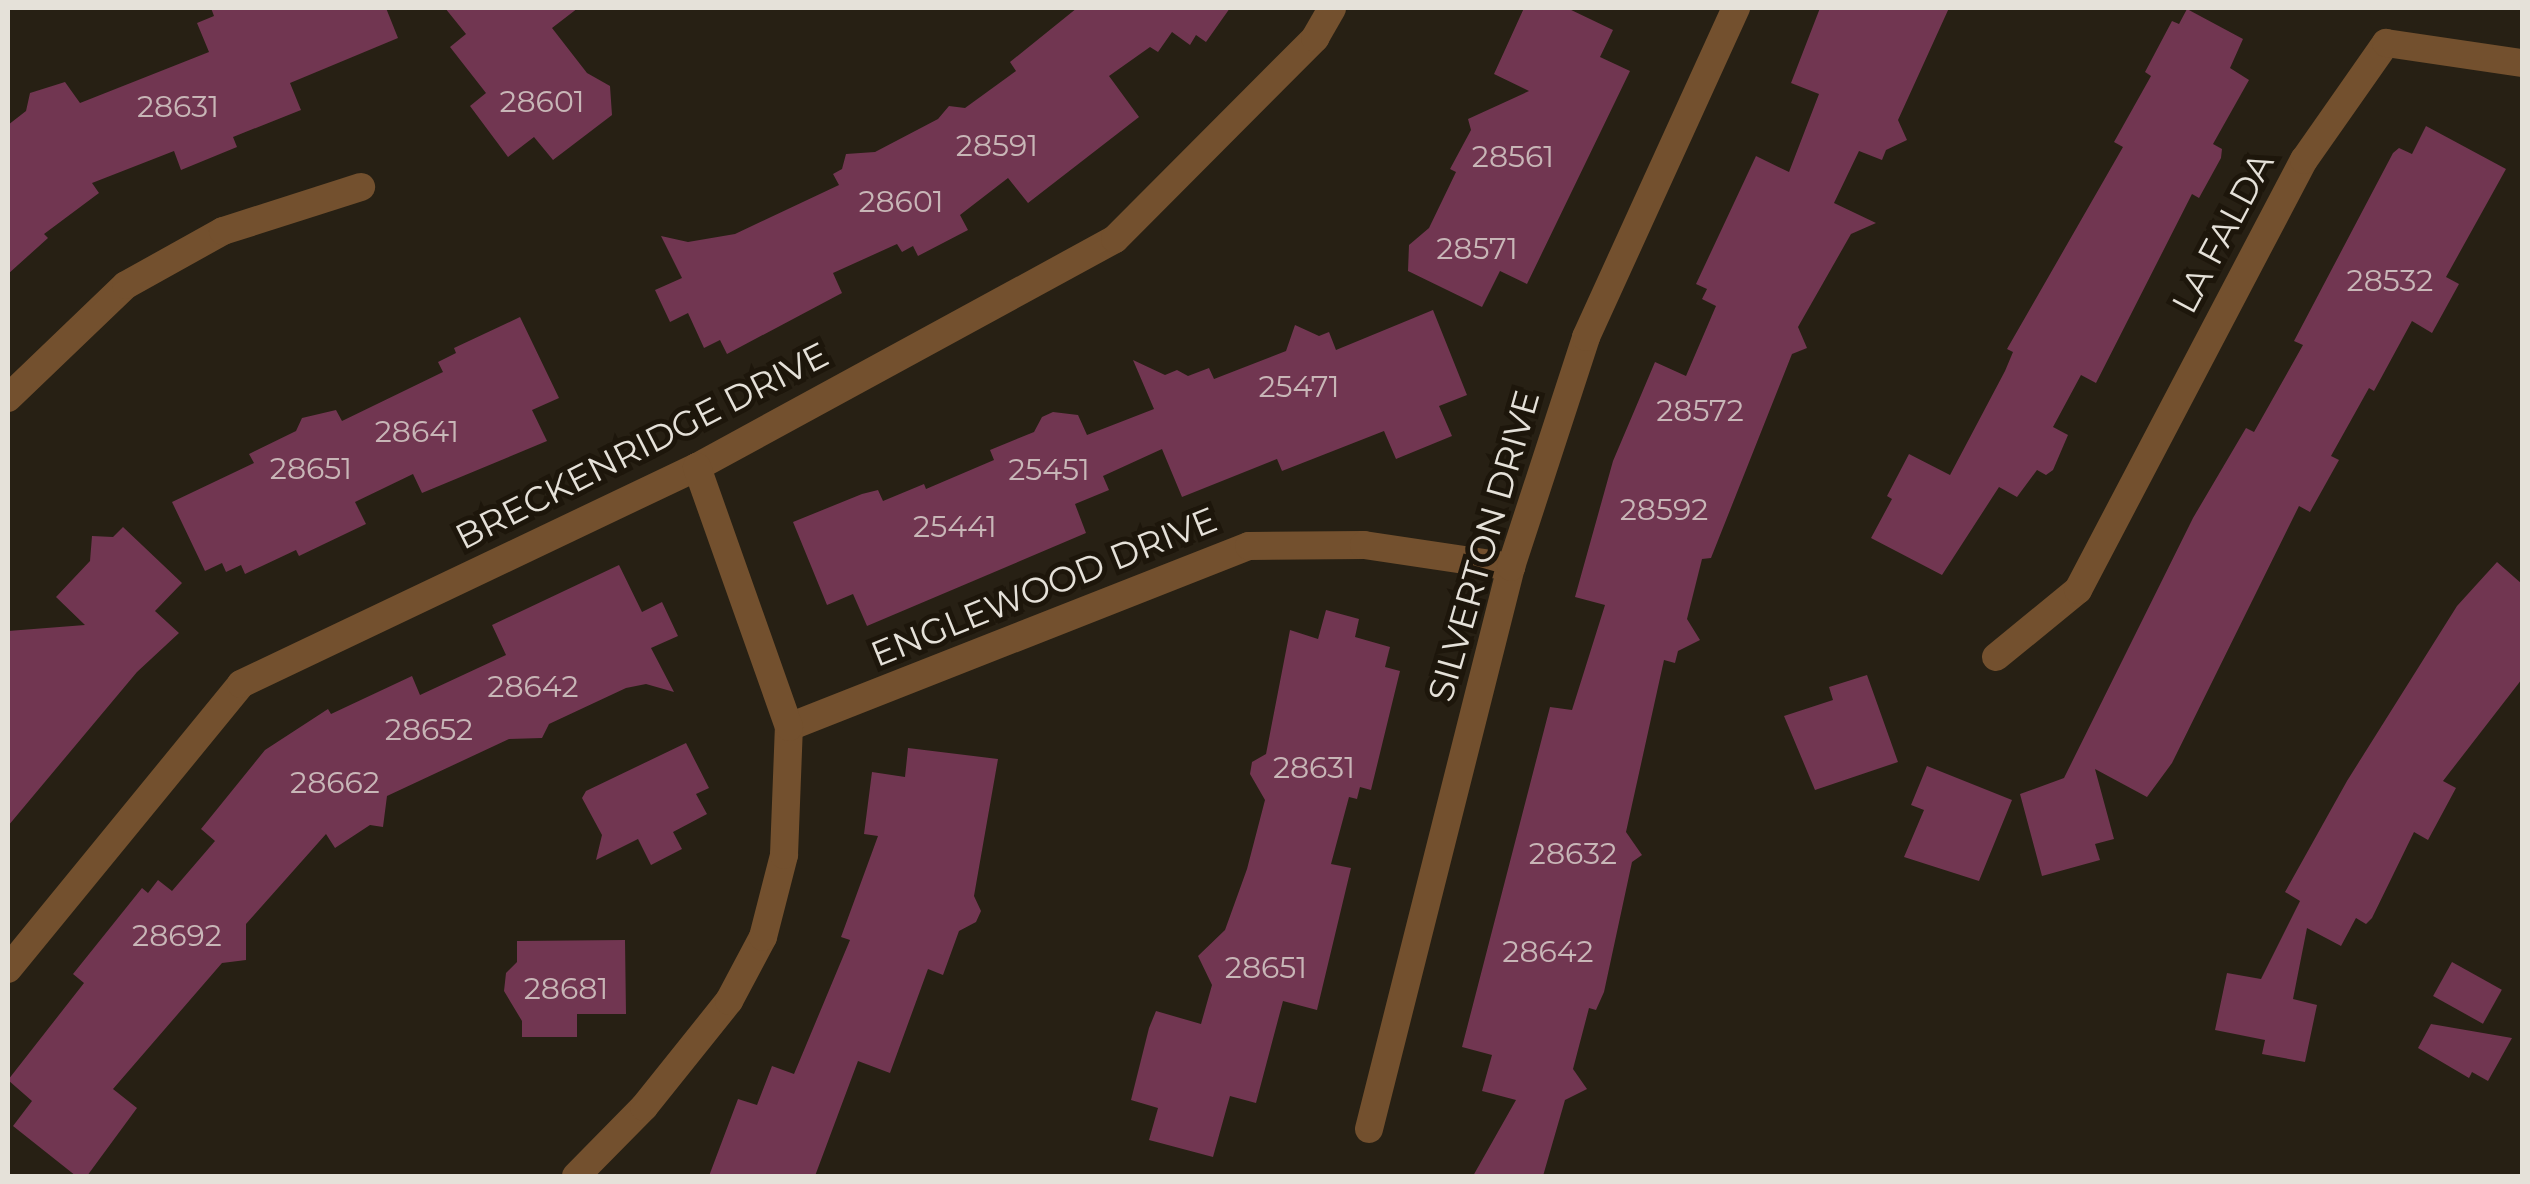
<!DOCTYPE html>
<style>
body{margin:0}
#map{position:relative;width:2530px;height:1184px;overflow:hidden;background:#272014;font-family:Montserrat,sans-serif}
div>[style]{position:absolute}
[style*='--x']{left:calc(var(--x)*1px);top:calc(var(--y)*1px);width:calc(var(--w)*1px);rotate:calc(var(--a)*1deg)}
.building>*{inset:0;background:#713651;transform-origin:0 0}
.minor>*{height:28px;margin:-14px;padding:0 14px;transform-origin:14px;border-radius:14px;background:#73502e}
span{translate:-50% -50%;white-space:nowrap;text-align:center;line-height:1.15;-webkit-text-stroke:10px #1d160b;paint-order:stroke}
.number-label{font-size:30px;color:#c8b6b7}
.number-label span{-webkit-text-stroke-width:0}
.street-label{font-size:35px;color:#e5e1d9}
.frame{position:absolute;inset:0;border:10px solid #e5e1d9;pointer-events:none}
</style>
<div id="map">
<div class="building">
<div style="clip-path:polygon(211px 8px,386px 8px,398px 38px,290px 83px,301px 110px,233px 137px,237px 147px,181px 170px,174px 151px,92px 183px,99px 193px,44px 234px,48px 238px,8px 274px,8px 125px,26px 111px,30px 93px,65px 82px,80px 103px,209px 52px,197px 23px,214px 16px)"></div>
<div style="clip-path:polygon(445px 8px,578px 8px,552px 28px,587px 73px,610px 86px,612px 115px,553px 160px,534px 137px,508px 157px,470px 106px,486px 93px,450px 47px,466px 34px)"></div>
<div style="clip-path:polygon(1077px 8px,1230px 8px,1206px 42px,1196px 35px,1190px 45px,1172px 32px,1158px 52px,1150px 47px,1109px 76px,1139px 117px,1028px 203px,1008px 178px,960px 215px,968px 230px,918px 256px,913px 246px,902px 252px,897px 244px,833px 273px,842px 293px,727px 354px,720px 340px,704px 348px,688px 313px,670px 322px,655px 290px,682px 278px,661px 236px,688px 242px,735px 234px,839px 185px,833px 174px,842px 169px,846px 154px,875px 152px,938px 119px,949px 106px,965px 108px,1016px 71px,1010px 62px)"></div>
<div style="clip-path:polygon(1524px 8px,1567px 8px,1613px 30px,1600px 57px,1630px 71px,1527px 284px,1500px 271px,1482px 307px,1408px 271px,1409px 245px,1429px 228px,1456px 172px,1450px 169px,1471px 130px,1468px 119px,1529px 91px,1494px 74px)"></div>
<div style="clip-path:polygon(1820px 8px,1949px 8px,1898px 120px,1907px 140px,1886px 150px,1882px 160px,1859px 151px,1834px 203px,1876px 223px,1851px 234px,1798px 327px,1807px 348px,1792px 354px,1711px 558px,1702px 559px,1687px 619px,1700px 640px,1678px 651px,1675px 663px,1664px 660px,1626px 832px,1642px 855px,1632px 862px,1604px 992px,1596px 1010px,1589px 1008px,1573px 1069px,1587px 1089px,1565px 1100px,1543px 1176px,1473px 1176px,1516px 1100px,1482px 1091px,1492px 1055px,1462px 1047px,1550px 707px,1572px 710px,1605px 605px,1575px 597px,1613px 461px,1655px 362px,1686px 376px,1716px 306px,1702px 299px,1707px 289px,1696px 284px,1756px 156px,1789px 172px,1819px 94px,1791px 83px)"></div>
<div style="clip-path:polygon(2187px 9px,2243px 39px,2230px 68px,2249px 80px,2213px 144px,2222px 149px,2221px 158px,2199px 198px,2192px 194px,2096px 383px,2081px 375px,2053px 427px,2068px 435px,2053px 470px,2046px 475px,2037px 470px,2017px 497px,1999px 487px,1942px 575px,1871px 538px,1892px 499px,1887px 496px,1909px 454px,1950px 475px,2005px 371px,2013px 352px,2007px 349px,2123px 147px,2114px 142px,2151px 76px,2145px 72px,2172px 21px,2179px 24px)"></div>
<div style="clip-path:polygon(2426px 126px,2506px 169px,2446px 277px,2459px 284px,2432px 333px,2412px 321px,2374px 391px,2369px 388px,2331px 456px,2339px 460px,2310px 512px,2299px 506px,2172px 763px,2147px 797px,2095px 769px,2114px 839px,2095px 844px,2100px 860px,2042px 876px,2020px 794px,2064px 778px,2193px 518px,2246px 428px,2254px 432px,2303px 345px,2294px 341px,2393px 153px,2399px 148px,2412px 154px)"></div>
<div style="clip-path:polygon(1433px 310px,1467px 395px,1439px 406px,1452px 436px,1396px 459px,1384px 431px,1282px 471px,1277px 459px,1182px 497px,1162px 449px,1103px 476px,1109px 490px,1075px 504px,1086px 533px,867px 626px,853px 594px,827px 605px,793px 522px,862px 494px,878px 490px,883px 501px,924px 484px,926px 489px,994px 460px,990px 450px,1034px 432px,1042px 417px,1053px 412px,1078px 415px,1087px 435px,1154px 409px,1133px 360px,1165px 375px,1177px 370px,1188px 376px,1209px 368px,1214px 379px,1286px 351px,1295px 325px,1319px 336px,1329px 332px,1336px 350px)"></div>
<div style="clip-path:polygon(520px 317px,559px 398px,532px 410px,547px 441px,422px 493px,413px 474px,355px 502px,366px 524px,299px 556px,296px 550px,245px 574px,241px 565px,226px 572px,222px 563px,205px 571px,172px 502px,254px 463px,249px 454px,296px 431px,302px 418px,336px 410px,342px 421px,443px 372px,438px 362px,456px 353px,454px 348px)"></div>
<div style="clip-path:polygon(123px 527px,182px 583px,155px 611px,179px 633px,137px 672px,8px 826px,8px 631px,85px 625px,56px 597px,90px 561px,92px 536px,113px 537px)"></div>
<div style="clip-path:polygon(2497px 562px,2522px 584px,2522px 679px,2443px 781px,2456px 788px,2428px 840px,2414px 832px,2372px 918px,2366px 924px,2356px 918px,2341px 946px,2307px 928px,2293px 999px,2317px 1005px,2305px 1062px,2262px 1054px,2265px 1040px,2215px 1030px,2227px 973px,2261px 979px,2300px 901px,2285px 892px,2347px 781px,2457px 606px)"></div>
<div style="clip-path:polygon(619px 565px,642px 612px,662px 602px,678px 636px,651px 648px,674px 692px,646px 684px,626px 688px,549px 724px,542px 738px,509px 739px,387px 796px,383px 827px,370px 825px,335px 848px,326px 834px,246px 924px,246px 960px,222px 963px,113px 1089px,137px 1108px,87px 1176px,76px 1176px,13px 1126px,32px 1101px,8px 1080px,84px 983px,73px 974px,142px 888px,148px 893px,158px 880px,172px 891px,215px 841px,201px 829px,265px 750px,328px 709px,331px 714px,412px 676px,420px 695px,506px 655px,492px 625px)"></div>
<div style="clip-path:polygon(1326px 610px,1359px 619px,1355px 637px,1390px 647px,1385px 667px,1400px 671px,1371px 790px,1360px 787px,1357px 799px,1349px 797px,1331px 864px,1351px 868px,1317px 1010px,1283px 1001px,1256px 1103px,1230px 1096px,1213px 1157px,1149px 1140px,1158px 1108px,1131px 1100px,1149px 1028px,1156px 1011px,1201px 1024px,1212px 985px,1198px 956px,1225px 930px,1247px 869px,1265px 800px,1250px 774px,1252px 762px,1266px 754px,1290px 630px,1318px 639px)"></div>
<div style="clip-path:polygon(1867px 675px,1898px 762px,1815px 790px,1784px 716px,1833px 700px,1829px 687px)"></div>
<div style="clip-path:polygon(686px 743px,709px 788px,696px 794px,707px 814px,673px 832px,682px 849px,651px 865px,638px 839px,596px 860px,602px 835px,582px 798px,586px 791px)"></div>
<div style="clip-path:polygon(908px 748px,998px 759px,974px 896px,981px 911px,976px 922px,959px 931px,943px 975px,928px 969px,890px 1073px,858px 1061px,815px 1176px,709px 1176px,738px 1099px,757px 1105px,772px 1066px,794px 1074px,850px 940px,841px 937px,878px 836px,864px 834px,872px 772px,905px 777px)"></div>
<div style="clip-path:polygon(1927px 766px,2012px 800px,1979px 881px,1904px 857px,1924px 810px,1911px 805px)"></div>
<div style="clip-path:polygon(625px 940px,626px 1014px,577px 1014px,577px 1037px,522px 1037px,522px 1021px,504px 991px,506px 973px,517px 962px,517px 941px)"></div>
<div style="left:2452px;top:962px;width:57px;height:39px;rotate:29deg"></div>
<div style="clip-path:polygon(2431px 1024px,2512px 1038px,2488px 1081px,2472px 1072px,2469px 1078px,2418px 1048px)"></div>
</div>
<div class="minor">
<div style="--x:8;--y:398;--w:163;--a:-43.8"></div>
<div style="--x:126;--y:285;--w:111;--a:-29.1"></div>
<div style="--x:223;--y:231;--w:145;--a:-17.7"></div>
<div style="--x:1996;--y:657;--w:106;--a:-39.3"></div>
<div style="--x:2078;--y:590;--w:486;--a:-62.3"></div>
<div style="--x:2304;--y:160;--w:143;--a:-55"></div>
<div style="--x:2386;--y:43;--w:137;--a:8.4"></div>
<div style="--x:789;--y:727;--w:494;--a:-21.5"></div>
<div style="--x:1249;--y:546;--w:115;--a:-0.5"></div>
<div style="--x:1364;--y:545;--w:149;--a:8.5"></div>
<div style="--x:8;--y:969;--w:368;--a:-50.7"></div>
<div style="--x:241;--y:684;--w:505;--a:-25.45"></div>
<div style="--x:697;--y:467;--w:476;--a:-28.6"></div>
<div style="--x:1115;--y:239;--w:284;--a:-45.1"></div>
<div style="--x:1315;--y:38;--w:34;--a:-60"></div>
<div style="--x:1369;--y:1129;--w:580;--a:-75.82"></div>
<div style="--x:1511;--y:567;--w:242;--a:-71.9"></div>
<div style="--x:1586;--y:337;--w:362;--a:-65.5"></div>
<div style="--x:576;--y:1176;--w:97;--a:-45.4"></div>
<div style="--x:644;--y:1107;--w:136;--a:-51.3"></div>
<div style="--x:729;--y:1001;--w:72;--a:-62"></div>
<div style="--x:763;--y:937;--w:85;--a:-75.6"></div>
<div style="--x:784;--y:855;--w:128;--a:-87.8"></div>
<div style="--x:789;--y:727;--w:276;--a:-109.5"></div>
</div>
<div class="number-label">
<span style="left:542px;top:102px">28601</span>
<span style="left:178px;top:107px">28631</span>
<span style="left:997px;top:146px">28591</span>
<span style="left:1513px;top:157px">28561</span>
<span style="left:901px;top:202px">28601</span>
<span style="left:1477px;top:249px">28571</span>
<span style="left:2390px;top:281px">28532</span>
<span style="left:1299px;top:387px">25471</span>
<span style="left:1700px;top:411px">28572</span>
<span style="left:417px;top:432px">28641</span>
<span style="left:311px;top:469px">28651</span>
<span style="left:1049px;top:470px">25451</span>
<span style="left:1664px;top:510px">28592</span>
<span style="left:955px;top:527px">25441</span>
<span style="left:533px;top:687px">28642</span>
<span style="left:429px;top:730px">28652</span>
<span style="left:1314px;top:768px">28631</span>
<span style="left:335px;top:783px">28662</span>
<span style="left:1573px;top:854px">28632</span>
<span style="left:177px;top:936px">28692</span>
<span style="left:1548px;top:952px">28642</span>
<span style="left:1266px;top:968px">28651</span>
<span style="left:566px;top:989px">28681</span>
</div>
<div class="street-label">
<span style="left:2223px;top:233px;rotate:-62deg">LA FALDA</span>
<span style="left:642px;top:446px;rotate:-27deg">BRECKENRIDGE DRIVE</span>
<span style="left:1484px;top:546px;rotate:-74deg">SILVERTON DRIVE</span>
<span style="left:1044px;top:587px;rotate:-22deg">ENGLEWOOD DRIVE</span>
</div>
<div class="frame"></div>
</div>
